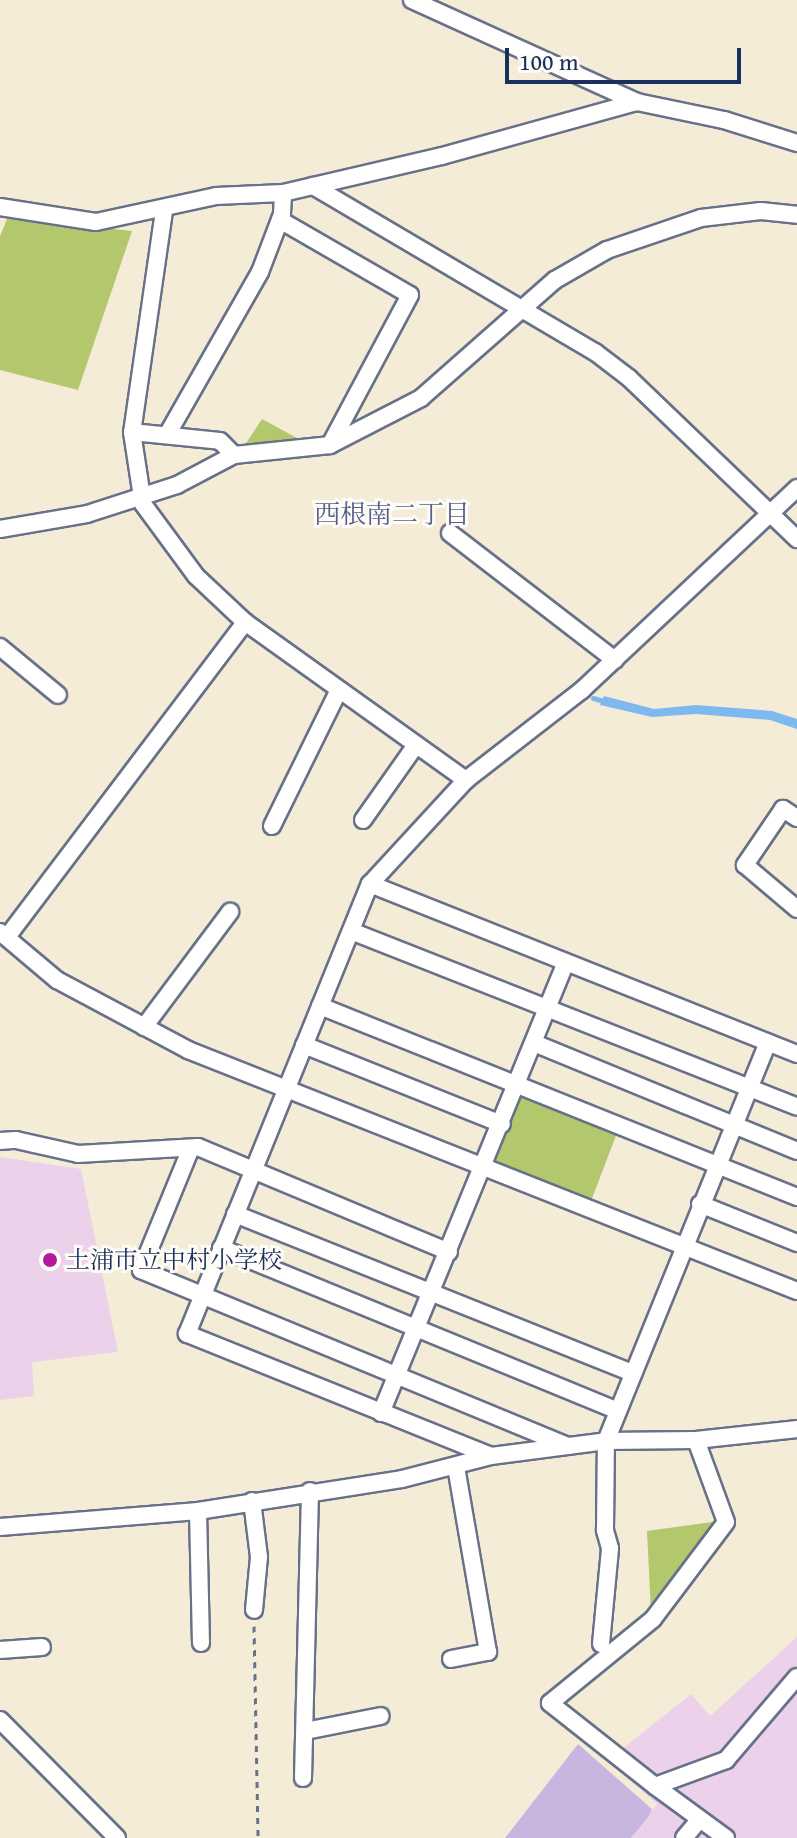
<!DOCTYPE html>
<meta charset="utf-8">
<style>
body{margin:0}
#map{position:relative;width:797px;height:1838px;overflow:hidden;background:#f5ecd8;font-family:"Gentium Book Plus","Noto Serif JP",serif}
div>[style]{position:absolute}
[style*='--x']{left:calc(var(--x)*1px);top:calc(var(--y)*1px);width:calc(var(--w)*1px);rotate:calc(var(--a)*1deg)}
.built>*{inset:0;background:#ecd1ea}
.green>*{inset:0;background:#b3c86c;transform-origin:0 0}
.water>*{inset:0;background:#7db8ef}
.stream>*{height:5px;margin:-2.5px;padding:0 2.5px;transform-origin:2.5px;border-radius:2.5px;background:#7db8ef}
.building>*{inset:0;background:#c8b6e1}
.path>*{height:3px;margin-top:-1.5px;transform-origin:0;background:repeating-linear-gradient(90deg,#677189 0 6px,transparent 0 12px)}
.roads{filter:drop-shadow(2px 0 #677189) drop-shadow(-2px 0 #677189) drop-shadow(0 2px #677189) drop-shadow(0 -2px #677189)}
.minor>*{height:16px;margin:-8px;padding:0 8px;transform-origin:8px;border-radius:8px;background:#fff}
.dots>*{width:22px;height:22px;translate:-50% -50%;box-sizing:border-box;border:4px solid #fdfcf7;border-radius:50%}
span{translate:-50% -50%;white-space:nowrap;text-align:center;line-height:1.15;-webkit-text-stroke:6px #fdfcf7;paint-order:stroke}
.poi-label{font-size:24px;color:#1b2f5e}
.left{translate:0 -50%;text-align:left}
.neighbourhood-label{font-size:26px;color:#585e8c}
.scale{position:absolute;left:505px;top:48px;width:236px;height:36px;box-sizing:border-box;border:4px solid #1b2f5e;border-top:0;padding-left:10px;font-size:24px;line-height:28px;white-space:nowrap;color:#1b2f5e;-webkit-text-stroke:6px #fdfcf7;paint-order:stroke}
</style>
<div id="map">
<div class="built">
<div style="clip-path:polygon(0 1157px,81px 1169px,118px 1352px,32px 1362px,34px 1396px,0 1400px)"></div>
<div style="clip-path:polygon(797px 1637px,797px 1838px,631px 1838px,657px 1804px,607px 1761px,691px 1694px,710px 1716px)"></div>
</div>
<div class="green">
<div style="clip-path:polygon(8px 217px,132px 231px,78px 390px,0 370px,0 236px)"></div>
<div style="clip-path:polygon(262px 419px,308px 444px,243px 448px)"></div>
<div style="left:519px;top:1090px;width:107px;height:84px;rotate:21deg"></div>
<div style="clip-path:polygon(719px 1521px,651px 1613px,647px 1531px)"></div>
</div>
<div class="water">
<div style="clip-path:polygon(604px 696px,654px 709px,696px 705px,772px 711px,797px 719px,797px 729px,770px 720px,696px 714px,652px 717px,600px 705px)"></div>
</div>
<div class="stream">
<div style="--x:593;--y:698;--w:15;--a:16"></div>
</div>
<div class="building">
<div style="clip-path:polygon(578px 1744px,652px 1809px,649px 1816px,631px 1838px,505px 1838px)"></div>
</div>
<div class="path">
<div style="--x:254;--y:1626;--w:212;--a:88.9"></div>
</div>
<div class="roads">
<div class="minor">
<div style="--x:412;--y:0;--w:247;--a:24.4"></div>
<div style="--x:637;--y:102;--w:89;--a:11.7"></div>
<div style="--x:724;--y:120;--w:77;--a:17.5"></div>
<div style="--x:313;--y:186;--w:327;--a:30.5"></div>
<div style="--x:595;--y:352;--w:43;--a:37.4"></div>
<div style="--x:629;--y:378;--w:233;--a:43.8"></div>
<div style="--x:0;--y:207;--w:97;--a:8.9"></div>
<div style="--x:96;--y:222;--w:123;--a:-12.2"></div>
<div style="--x:216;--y:196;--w:67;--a:-2.6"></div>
<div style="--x:283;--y:193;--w:163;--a:-13.1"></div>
<div style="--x:442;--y:156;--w:202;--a:-15.5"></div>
<div style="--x:164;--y:211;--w:223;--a:98.2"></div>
<div style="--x:132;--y:432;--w:73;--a:81.3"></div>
<div style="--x:143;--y:504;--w:89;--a:53.6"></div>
<div style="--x:196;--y:576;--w:67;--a:43.2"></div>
<div style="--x:245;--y:622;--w:272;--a:35.6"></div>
<div style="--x:280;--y:220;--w:150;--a:30"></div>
<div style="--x:410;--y:295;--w:170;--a:118.1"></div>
<div style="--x:132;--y:432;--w:88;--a:5.8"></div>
<div style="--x:220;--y:441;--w:20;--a:45"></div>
<div style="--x:167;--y:435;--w:188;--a:-60.3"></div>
<div style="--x:260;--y:272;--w:62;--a:-69.2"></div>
<div style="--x:282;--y:214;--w:21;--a:-87"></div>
<div style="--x:0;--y:529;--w:88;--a:-9.8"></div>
<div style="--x:87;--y:514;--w:95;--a:-17.9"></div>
<div style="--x:177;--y:485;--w:64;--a:-27.8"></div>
<div style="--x:234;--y:455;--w:97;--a:-5.9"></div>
<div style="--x:330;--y:445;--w:102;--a:-27.3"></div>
<div style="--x:421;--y:398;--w:179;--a:-41.4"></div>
<div style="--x:555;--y:280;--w:60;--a:-30"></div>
<div style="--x:607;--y:250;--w:99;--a:-18.8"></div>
<div style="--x:701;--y:218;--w:60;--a:-6.7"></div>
<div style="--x:761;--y:211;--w:36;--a:6"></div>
<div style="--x:450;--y:533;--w:208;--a:37.6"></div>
<div style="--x:0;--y:647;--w:75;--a:39.6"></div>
<div style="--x:797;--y:818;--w:17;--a:-147"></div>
<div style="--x:783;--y:809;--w:68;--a:124.2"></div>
<div style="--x:745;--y:865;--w:68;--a:40.2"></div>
<div style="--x:363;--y:820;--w:92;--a:-54.8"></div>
<div style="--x:272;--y:826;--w:152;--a:-63.8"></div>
<div style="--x:370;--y:884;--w:460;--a:21.7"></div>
<div style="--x:351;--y:931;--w:479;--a:21.5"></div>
<div style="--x:0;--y:932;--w:75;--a:40.1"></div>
<div style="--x:57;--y:980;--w:149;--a:28.1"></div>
<div style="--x:188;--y:1050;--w:655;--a:21.59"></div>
<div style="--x:7;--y:937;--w:395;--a:-52.9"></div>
<div style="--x:320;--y:1006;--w:514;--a:21.82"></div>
<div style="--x:144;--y:1027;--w:144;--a:-53.2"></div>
<div style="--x:534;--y:1043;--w:284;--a:22.3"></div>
<div style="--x:304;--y:1045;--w:213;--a:21.8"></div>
<div style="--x:0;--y:1141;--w:16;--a:-4"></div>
<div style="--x:16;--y:1140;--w:64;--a:12.7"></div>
<div style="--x:78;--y:1154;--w:120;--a:-3.3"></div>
<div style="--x:198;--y:1147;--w:272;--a:22.7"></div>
<div style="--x:191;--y:1148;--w:132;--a:112.3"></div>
<div style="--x:141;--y:1270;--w:462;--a:22.4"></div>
<div style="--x:700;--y:1204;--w:105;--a:21.9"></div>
<div style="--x:235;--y:1214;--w:429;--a:21.8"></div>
<div style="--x:221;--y:1248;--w:429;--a:22.3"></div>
<div style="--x:381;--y:1413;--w:487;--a:-67.7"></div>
<div style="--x:491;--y:1456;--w:328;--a:-158.1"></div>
<div style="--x:187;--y:1334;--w:486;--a:-67.9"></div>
<div style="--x:370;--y:884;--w:142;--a:-47.3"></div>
<div style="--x:466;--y:780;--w:147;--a:-37.8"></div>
<div style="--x:582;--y:690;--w:295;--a:-43.2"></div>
<div style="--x:252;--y:1501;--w:56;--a:82.9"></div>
<div style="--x:259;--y:1557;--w:53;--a:95.4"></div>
<div style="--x:198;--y:1511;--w:132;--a:88.7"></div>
<div style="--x:0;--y:1527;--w:199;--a:-4.6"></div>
<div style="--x:198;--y:1511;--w:206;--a:-8.9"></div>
<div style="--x:402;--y:1479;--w:92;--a:-14.5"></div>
<div style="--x:491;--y:1456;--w:116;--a:-7.4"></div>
<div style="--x:606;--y:1441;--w:90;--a:-0.6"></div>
<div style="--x:696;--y:1440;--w:102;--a:-6.2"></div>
<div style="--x:601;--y:1644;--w:96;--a:-84.6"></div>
<div style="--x:610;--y:1548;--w:19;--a:-106"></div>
<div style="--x:605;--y:1530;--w:89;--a:-89.4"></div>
<div style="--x:606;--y:1441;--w:430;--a:-67.9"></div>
<div style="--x:0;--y:1650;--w:42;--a:-4.1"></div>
<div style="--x:451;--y:1659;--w:38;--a:-11"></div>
<div style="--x:488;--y:1652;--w:189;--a:-99.8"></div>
<div style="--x:0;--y:1720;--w:166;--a:45.2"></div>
<div style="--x:305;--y:1731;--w:77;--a:-11.2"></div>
<div style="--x:303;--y:1778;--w:287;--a:-88.6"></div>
<div style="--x:655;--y:1786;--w:134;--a:-141.7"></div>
<div style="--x:550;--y:1703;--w:133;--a:-39.2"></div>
<div style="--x:653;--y:1619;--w:121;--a:-53"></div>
<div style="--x:726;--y:1522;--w:87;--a:-110.1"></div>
<div style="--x:684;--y:1838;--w:23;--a:-50"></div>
<div style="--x:726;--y:1838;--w:88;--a:-143.8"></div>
<div style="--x:655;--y:1786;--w:76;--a:-20.1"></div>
<div style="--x:726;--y:1760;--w:109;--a:-49.5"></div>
</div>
</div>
<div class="dots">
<div style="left:50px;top:1260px;background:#b5179e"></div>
</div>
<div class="poi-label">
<span class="left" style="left:66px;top:1260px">土浦市立中村小学校</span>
</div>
<div class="neighbourhood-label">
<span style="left:392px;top:514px">西根南二丁目</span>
</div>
<div class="scale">100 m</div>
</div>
